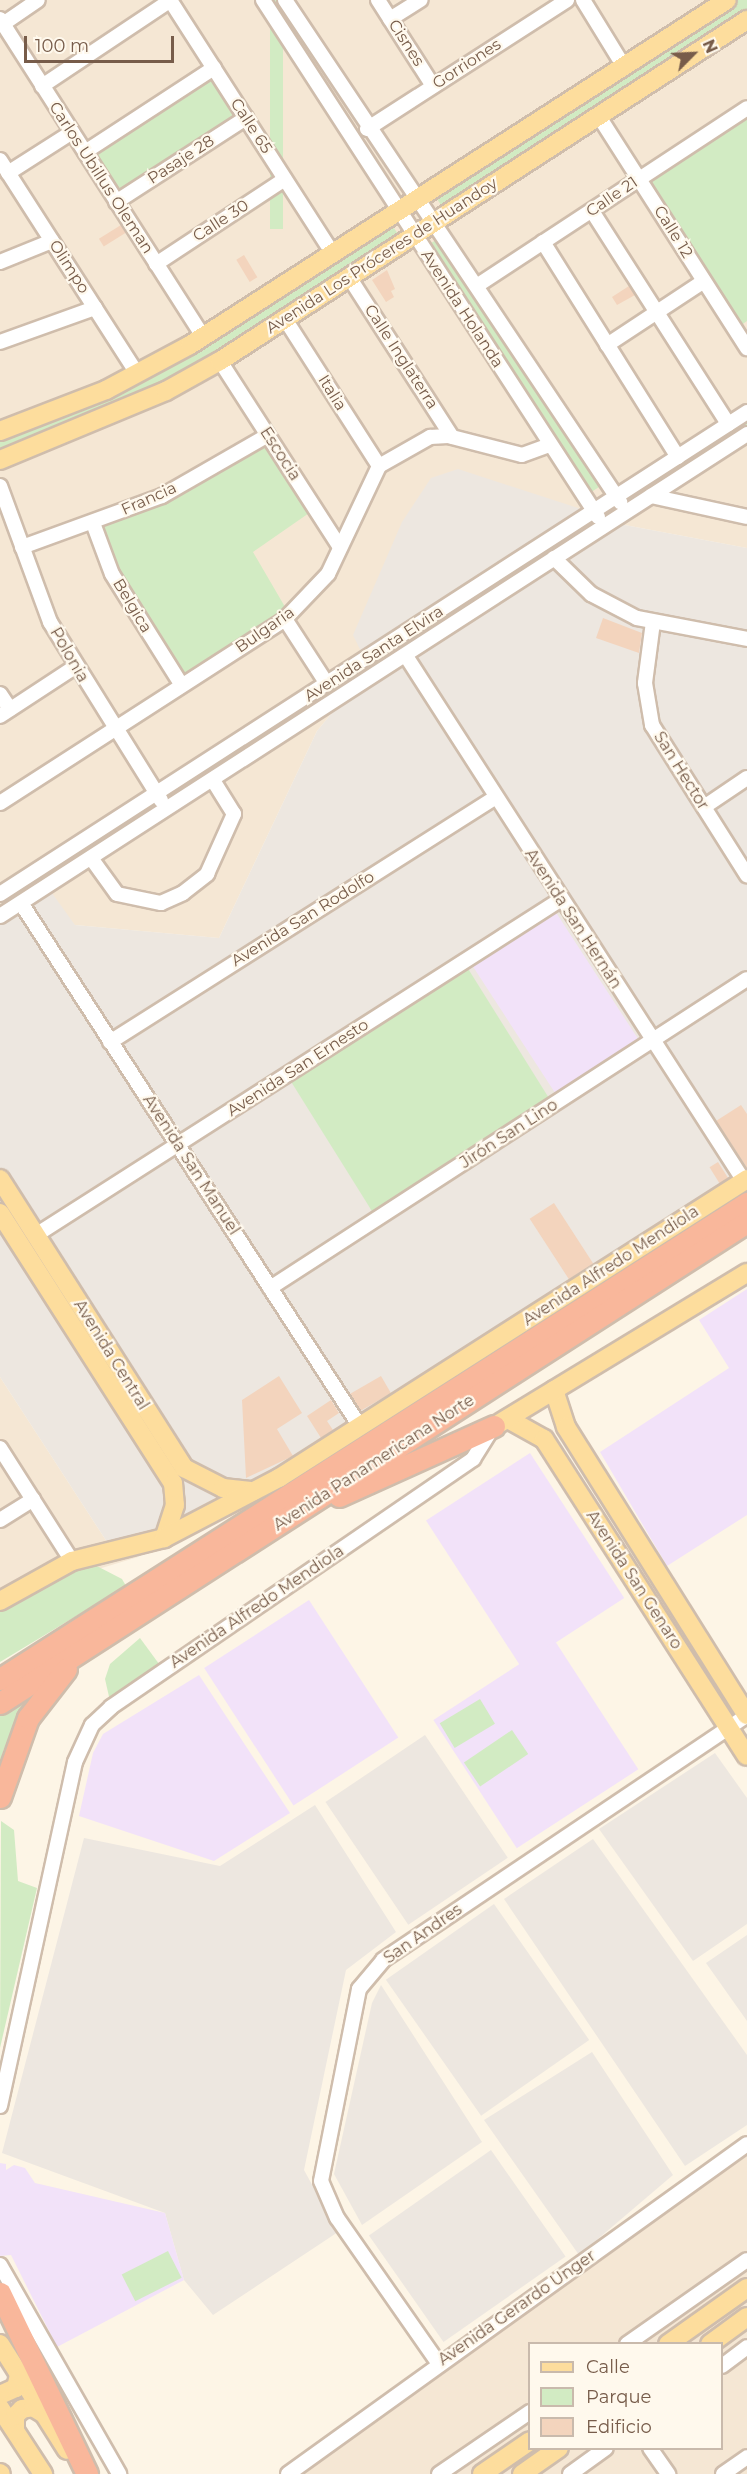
<!DOCTYPE html>
<meta charset="utf-8">
<style>
body{margin:0}
#map{position:relative;width:747px;height:2474px;overflow:hidden;background:#fdf5e6;font-family:Montserrat,sans-serif}
div>[style]{position:absolute}
[style*='--x']{left:calc(var(--x)*1px);top:calc(var(--y)*1px);width:calc(var(--w)*1px);rotate:calc(var(--a)*1deg)}
.residential>*{inset:0;background:#f5e7d4}
.industrial>*{inset:0;background:#ede7e0;transform-origin:0 0}
.education>*{inset:0;background:#f2e2f9;transform-origin:0 0}
.green>*{inset:0;background:#d2ebc3;transform-origin:0 0}
.building>*{inset:0;background:#f3d4bd;transform-origin:0 0}
.roads{filter:drop-shadow(2px 0 #cfbdac) drop-shadow(-2px 0 #cfbdac) drop-shadow(0 2px #cfbdac) drop-shadow(0 -2px #cfbdac)}
.minor>*{height:14px;margin:-7px;padding:0 7px;transform-origin:7px;border-radius:7px;background:#fff}
.major>*{height:18px;margin:-9px;padding:0 9px;transform-origin:9px;border-radius:9px;background:#fddd9d}
.highway>*{height:21px;margin:-10.5px;padding:0 10.5px;transform-origin:10.5px;border-radius:10.5px;background:#f9b79b}
span{translate:-50% -50%;white-space:nowrap;text-align:center;line-height:1.15;-webkit-text-stroke:4.5px #fff9ed;paint-order:stroke}
.street-label{font-size:16px;color:#775c4a}
.legend{position:absolute;left:528px;top:2342px;width:195px;height:108px;box-sizing:border-box;background:#fff9ed;border:2px solid #c9baac;margin:0;padding:8px 10px;list-style:none;font-size:18px;color:#775c4a}
.legend li{display:flex;align-items:center;gap:12px;height:30px}
.legend b{width:30px;border:2px solid #c9baac}
.north{position:absolute;left:663px;top:24px;width:60px;height:60px;-webkit-text-stroke:4px #fff9ed;paint-order:stroke;rotate:66deg;font-size:16px;font-weight:700;line-height:24px;text-align:center;color:#775c4a}
.north::after{content:'';display:block;margin:auto;width:21px;height:27px;background:#775c4a;clip-path:polygon(50% 0,100% 100%,50% 72%,0 100%)}
.scale{position:absolute;left:24px;top:36px;width:150px;height:27px;box-sizing:border-box;border:3px solid #775c4a;border-top:0;padding-left:8px;font-size:18px;line-height:21px;white-space:nowrap;color:#775c4a;-webkit-text-stroke:4px #fff9ed;paint-order:stroke}
</style>
<div id="map">
<div class="residential">
<div style="clip-path:polygon(0 0,747px 0,747px 548px,593px 519px,369px 668px,317px 731px,219px 938px,75px 925px,0 909px)"></div>
<div style="clip-path:polygon(0 1377px,107px 1542px,138px 1557px,62px 1580px,0 1618px)"></div>
<div style="clip-path:polygon(evenodd,747px 2143px,747px 2474px,279px 2474px,505px 2310px,747px 2143px,530px 2344px,722px 2344px,722px 2448px,530px 2448px,530px 2344px)"></div>
</div>
<div class="industrial">
<div style="clip-path:polygon(458px 469px,578px 508px,593px 519px,747px 548px,747px 1189px,277px 1487px,138px 1557px,107px 1542px,0 1377px,0 909px,44px 882px,75px 925px,219px 938px,317px 731px,369px 668px,353px 635px,402px 522px,431px 478px)"></div>
<div style="left:425px;top:1735px;width:148px;height:120px;rotate:56deg"></div>
<div style="clip-path:polygon(715px 1753px,747px 1798px,747px 1924px,693px 1961px,599px 1829px)"></div>
<div style="clip-path:polygon(315px 1805px,396px 1932px,346px 1970px,304px 2170px,338px 2232px,213px 2315px,184px 2280px,165px 2213px,2px 2153px,84px 1838px,220px 1866px)"></div>
<div style="clip-path:polygon(593px 1839px,747px 2055px,747px 2125px,685px 2166px,504px 1899px)"></div>
<div style="left:494px;top:1904px;width:166px;height:132px;rotate:55deg"></div>
<div style="clip-path:polygon(747px 1935px,747px 2021px,706px 1963px)"></div>
<div style="clip-path:polygon(381px 1985px,482px 2142px,362px 2225px,334px 2174px,372px 2003px)"></div>
<div style="clip-path:polygon(592px 2052px,673px 2175px,579px 2255px,484px 2120px)"></div>
<div style="left:491px;top:2150px;width:130px;height:149px;rotate:55deg"></div>
</div>
<div class="education">
<div style="left:555px;top:911px;width:153px;height:99px;rotate:57deg"></div>
<div style="clip-path:polygon(747px 1289px,747px 1515px,667px 1566px,600px 1452px,729px 1368px,699px 1320px)"></div>
<div style="left:530px;top:1453px;width:173px;height:124px;rotate:57deg"></div>
<div style="left:309px;top:1600px;width:164px;height:125px;rotate:57deg"></div>
<div style="left:555px;top:1641px;width:153px;height:145px;rotate:57deg"></div>
<div style="clip-path:polygon(199px 1675px,290px 1813px,214px 1861px,79px 1816px,93px 1753px,103px 1734px)"></div>
<div style="clip-path:polygon(0 2163px,6px 2164px,6px 2170px,14px 2165px,25px 2168px,35px 2183px,165px 2213px,184px 2280px,57px 2347px,11px 2255px,0 2256px)"></div>
</div>
<div class="green">
<div style="left:270px;top:0;width:13px;height:229px"></div>
<div style="clip-path:polygon(731px 0,747px 0,747px 10px,441px 205px,433px 193px)"></div>
<div style="left:212px;top:75px;width:51px;height:143px;rotate:55deg"></div>
<div style="clip-path:polygon(747px 113px,747px 321px,740px 326px,643px 180px)"></div>
<div style="clip-path:polygon(389px 221px,398px 234px,165px 383px,0 451px,0 436px,66px 415px)"></div>
<div style="left:442px;top:236px;width:296px;height:16px;rotate:57deg"></div>
<div style="clip-path:polygon(747px 416px,747px 427px,633px 500px,630px 495px)"></div>
<div style="clip-path:polygon(267px 438px,312px 511px,253px 552px,288px 612px,182px 678px,116px 569px,101px 524px)"></div>
<div style="left:467px;top:967px;width:158px;height:210px;rotate:58deg"></div>
<div style="clip-path:polygon(91px 1563px,122px 1579px,126px 1586px,0 1662px,0 1607px,76px 1565px)"></div>
<div style="clip-path:polygon(140px 1638px,162px 1668px,110px 1701px,105px 1679px,110px 1664px)"></div>
<div style="clip-path:polygon(37px 1690px,4px 1749px,0 1762px,0 1713px)"></div>
<div style="left:480px;top:1699px;width:29px;height:47px;rotate:59deg"></div>
<div style="left:512px;top:1730px;width:29px;height:58px;rotate:56deg"></div>
<div style="clip-path:polygon(1px 1821px,14px 1830px,18px 1881px,37px 1888px,0 2048px)"></div>
<div style="left:168px;top:2251px;width:30px;height:52px;rotate:63deg"></div>
</div>
<div class="building">
<div style="left:121px;top:225px;width:9px;height:26px;rotate:58deg"></div>
<div style="left:244px;top:255px;width:26px;height:9px;rotate:59deg"></div>
<div style="clip-path:polygon(387px 270px,395px 289px,391px 291px,394px 297px,386px 302px,372px 280px)"></div>
<div style="clip-path:polygon(629px 286px,635px 295px,617px 305px,612px 297px)"></div>
<div style="clip-path:polygon(603px 618px,642px 633px,639px 653px,596px 638px)"></div>
<div style="clip-path:polygon(741px 1105px,747px 1114px,747px 1168px,716px 1121px)"></div>
<div style="left:718px;top:1162px;width:19px;height:10px;rotate:58deg"></div>
<div style="left:554px;top:1203px;width:72px;height:29px;rotate:57deg"></div>
<div style="clip-path:polygon(279px 1376px,302px 1413px,277px 1429px,293px 1456px,246px 1478px,242px 1400px)"></div>
<div style="left:381px;top:1376px;width:20px;height:36px;rotate:60deg"></div>
<div style="clip-path:polygon(331px 1400px,339px 1413px,327px 1421px,333px 1430px,321px 1438px,307px 1416px)"></div>
</div>
<div class="roads">
<div class="minor">
<div style="--x:170;--y:0;--w:300;--a:57.3"></div>
<div style="--x:263;--y:0;--w:616;--a:57.06"></div>
<div style="--x:285;--y:0;--w:604;--a:56.28"></div>
<div style="--x:378;--y:0;--w:102;--a:57.4"></div>
<div style="--x:583;--y:0;--w:76;--a:58.4"></div>
<div style="--x:0;--y:19;--w:376;--a:57.4"></div>
<div style="--x:390;--y:19;--w:36;--a:-32"></div>
<div style="--x:3;--y:24;--w:42;--a:-34.4"></div>
<div style="--x:42;--y:86;--w:155;--a:-33.7"></div>
<div style="--x:598;--y:115;--w:277;--a:57.4"></div>
<div style="--x:367;--y:129;--w:238;--a:-32.8"></div>
<div style="--x:85;--y:152;--w:154;--a:-33.1"></div>
<div style="--x:0;--y:160;--w:253;--a:57.3"></div>
<div style="--x:8;--y:173;--w:76;--a:-32.6"></div>
<div style="--x:116;--y:202;--w:155;--a:-32.9"></div>
<div style="--x:592;--y:211;--w:253;--a:57.4"></div>
<div style="--x:543;--y:242;--w:254;--a:57.9"></div>
<div style="--x:0;--y:262;--w:56;--a:-22"></div>
<div style="--x:156;--y:264;--w:154;--a:-33.4"></div>
<div style="--x:349;--y:277;--w:190;--a:57.2"></div>
<div style="--x:478;--y:285;--w:322;--a:-33.3"></div>
<div style="--x:285;--y:319;--w:174;--a:57.4"></div>
<div style="--x:0;--y:342;--w:101;--a:-19.7"></div>
<div style="--x:607;--y:345;--w:116;--a:-33.4"></div>
<div style="--x:220;--y:361;--w:220;--a:57.2"></div>
<div style="--x:0;--y:486;--w:145;--a:69.8"></div>
<div style="--x:50;--y:622;--w:210;--a:58.1"></div>
<div style="--x:651;--y:496;--w:98;--a:12.3"></div>
<div style="--x:93;--y:523;--w:54;--a:69.6"></div>
<div style="--x:112;--y:574;--w:130;--a:57.9"></div>
<div style="--x:22;--y:547;--w:149;--a:-20"></div>
<div style="--x:162;--y:496;--w:122;--a:-29.9"></div>
<div style="--x:554;--y:558;--w:52;--a:44.2"></div>
<div style="--x:591;--y:594;--w:52;--a:27.6"></div>
<div style="--x:637;--y:618;--w:112;--a:10.8"></div>
<div style="--x:285;--y:619;--w:77;--a:57.1"></div>
<div style="--x:653;--y:622;--w:62;--a:97.5"></div>
<div style="--x:645;--y:683;--w:43;--a:80.5"></div>
<div style="--x:652;--y:725;--w:178;--a:57.7"></div>
<div style="--x:406;--y:656;--w:624;--a:57.23"></div>
<div style="--x:0;--y:694;--w:18;--a:56"></div>
<div style="--x:0;--y:716;--w:90;--a:-33.2"></div>
<div style="--x:0;--y:803;--w:339;--a:-32.8"></div>
<div style="--x:285;--y:619;--w:62;--a:-46.3"></div>
<div style="--x:328;--y:574;--w:119;--a:-64.7"></div>
<div style="--x:379;--y:466;--w:59;--a:-29.6"></div>
<div style="--x:430;--y:437;--w:18;--a:-3"></div>
<div style="--x:448;--y:436;--w:76;--a:14.4"></div>
<div style="--x:522;--y:455;--w:30;--a:-20"></div>
<div style="--x:704;--y:807;--w:52;--a:-34"></div>
<div style="--x:91;--y:858;--w:44;--a:54.2"></div>
<div style="--x:117;--y:894;--w:45;--a:11.6"></div>
<div style="--x:161;--y:903;--w:24;--a:-24"></div>
<div style="--x:183;--y:893;--w:31;--a:-38"></div>
<div style="--x:207;--y:874;--w:66;--a:-65.8"></div>
<div style="--x:234;--y:814;--w:40;--a:-122"></div>
<div style="--x:0;--y:894;--w:889;--a:-32.83"></div>
<div style="--x:21;--y:903;--w:625;--a:57.07"></div>
<div style="--x:0;--y:916;--w:889;--a:-32.83"></div>
<div style="--x:110;--y:1042;--w:457;--a:-32.4"></div>
<div style="--x:36;--y:1235;--w:622;--a:-32.59"></div>
<div style="--x:270;--y:1288;--w:568;--a:-32.94"></div>
<div style="--x:0;--y:1448;--w:134;--a:57.5"></div>
<div style="--x:0;--y:1520;--w:39;--a:-32"></div>
<div style="--x:0;--y:2106;--w:352;--a:-77.7"></div>
<div style="--x:75;--y:1762;--w:41;--a:-65.3"></div>
<div style="--x:92;--y:1725;--w:26;--a:-43"></div>
<div style="--x:111;--y:1707;--w:439;--a:-34.4"></div>
<div style="--x:473;--y:1459;--w:39;--a:-58"></div>
<div style="--x:0;--y:2265;--w:241;--a:60.3"></div>
<div style="--x:627;--y:2344;--w:146;--a:-35"></div>
<div style="--x:439;--y:2364;--w:178;--a:-124.9"></div>
<div style="--x:337;--y:2218;--w:40;--a:-113.4"></div>
<div style="--x:321;--y:2181;--w:196;--a:-78.8"></div>
<div style="--x:359;--y:1989;--w:38;--a:-50"></div>
<div style="--x:383;--y:1960;--w:439;--a:-33.9"></div>
<div style="--x:722;--y:2366;--w:31;--a:-37"></div>
<div style="--x:650;--y:2448;--w:32;--a:55"></div>
<div style="--x:288;--y:2474;--w:565;--a:-35.71"></div>
<div style="--x:439;--y:2474;--w:110;--a:-34.3"></div>
<div style="--x:570;--y:2474;--w:44;--a:-35.8"></div>
<div style="--x:723;--y:2474;--w:29;--a:-35"></div>
</div>
<div class="major">
<div style="--x:0;--y:431;--w:114;--a:-21.1"></div>
<div style="--x:106;--y:390;--w:95;--a:-28.2"></div>
<div style="--x:190;--y:345;--w:638;--a:-32.72"></div>
<div style="--x:0;--y:460;--w:180;--a:-22.6"></div>
<div style="--x:166;--y:391;--w:62;--a:-29.1"></div>
<div style="--x:220;--y:361;--w:628;--a:-32.91"></div>
<div style="--x:0;--y:1179;--w:343;--a:57.5"></div>
<div style="--x:184;--y:1468;--w:44;--a:27.1"></div>
<div style="--x:223;--y:1488;--w:30;--a:6"></div>
<div style="--x:0;--y:1213;--w:321;--a:57.4"></div>
<div style="--x:173;--y:1483;--w:22;--a:85"></div>
<div style="--x:175;--y:1505;--w:35;--a:108"></div>
<div style="--x:554;--y:1390;--w:39;--a:72"></div>
<div style="--x:566;--y:1427;--w:340;--a:57.9"></div>
<div style="--x:508;--y:1419;--w:41;--a:29.1"></div>
<div style="--x:544;--y:1439;--w:376;--a:57.4"></div>
<div style="--x:500;--y:1423;--w:289;--a:-31.3"></div>
<div style="--x:0;--y:1601;--w:82;--a:-29.1"></div>
<div style="--x:72;--y:1561;--w:95;--a:-14"></div>
<div style="--x:164;--y:1538;--w:130;--a:-27.6"></div>
<div style="--x:279;--y:1478;--w:555;--a:-32.57"></div>
<div style="--x:0;--y:2344;--w:125;--a:57.7"></div>
<div style="--x:668;--y:2344;--w:97;--a:-35.3"></div>
<div style="--x:710;--y:2344;--w:46;--a:-36.1"></div>
<div style="--x:0;--y:2395;--w:17;--a:-24"></div>
<div style="--x:16;--y:2388;--w:13;--a:-77"></div>
<div style="--x:0;--y:2408;--w:79;--a:56.9"></div>
<div style="--x:15;--y:2430;--w:14;--a:-90"></div>
<div style="--x:15;--y:2416;--w:10;--a:-45"></div>
<div style="--x:22;--y:2409;--w:11;--a:-10"></div>
<div style="--x:33;--y:2407;--w:13;--a:32"></div>
<div style="--x:0;--y:2473;--w:1;--a:45"></div>
<div style="--x:482;--y:2474;--w:58;--a:-34.5"></div>
<div style="--x:522;--y:2474;--w:45;--a:-35.1"></div>
</div>
<div class="highway">
<div style="--x:339;--y:1496;--w:170;--a:-24.3"></div>
<div style="--x:0;--y:1679;--w:886;--a:-32.51"></div>
<div style="--x:0;--y:1703;--w:888;--a:-32.78"></div>
<div style="--x:0;--y:1797;--w:84;--a:-70.5"></div>
<div style="--x:28;--y:1718;--w:62;--a:-52.2"></div>
<div style="--x:0;--y:2293;--w:201;--a:64.3"></div>
</div>
</div>
<div class="street-label">
<span style="left:406px;top:43px;rotate:57deg">Cisnes</span>
<span style="left:467px;top:64px;rotate:-33deg">Gorriones</span>
<span style="left:251px;top:126px;rotate:57deg">Calle 65</span>
<span style="left:181px;top:160px;rotate:-33deg">Pasaje 28</span>
<span style="left:101px;top:178px;rotate:57deg">Carlos Ubillus Oleman</span>
<span style="left:612px;top:197px;rotate:-34deg">Calle 21</span>
<span style="left:221px;top:221px;rotate:-33deg">Calle 30</span>
<span style="left:673px;top:232px;rotate:58deg">Calle 12</span>
<span style="left:382px;top:256px;rotate:-33deg">Avenida Los Próceres de Huandoy</span>
<span style="left:69px;top:267px;rotate:57deg">Olimpo</span>
<span style="left:462px;top:309px;rotate:57deg">Avenida Holanda</span>
<span style="left:401px;top:357px;rotate:57deg">Calle Inglaterra</span>
<span style="left:332px;top:393px;rotate:58deg">Italia</span>
<span style="left:280px;top:454px;rotate:57deg">Escocia</span>
<span style="left:149px;top:499px;rotate:-24deg">Francia</span>
<span style="left:132px;top:606px;rotate:59deg">Belgica</span>
<span style="left:265px;top:630px;rotate:-35deg">Bulgaria</span>
<span style="left:374px;top:654px;rotate:-33deg">Avenida Santa Elvira</span>
<span style="left:69px;top:655px;rotate:60deg">Polonia</span>
<span style="left:681px;top:771px;rotate:58deg">San Hector</span>
<span style="left:303px;top:919px;rotate:-32deg">Avenida San Rodolfo</span>
<span style="left:573px;top:919px;rotate:57deg">Avenida San Hernán</span>
<span style="left:298px;top:1068px;rotate:-33deg">Avenida San Ernesto</span>
<span style="left:509px;top:1134px;rotate:-33deg">Jirón San Lino</span>
<span style="left:191px;top:1165px;rotate:57deg">Avenida San Manuel</span>
<span style="left:611px;top:1266px;rotate:-33deg">Avenida Alfredo Mendiola</span>
<span style="left:111px;top:1355px;rotate:58deg">Avenida Central</span>
<span style="left:374px;top:1463px;rotate:-33deg">Avenida Panamericana Norte</span>
<span style="left:634px;top:1580px;rotate:57deg">Avenida San Genaro</span>
<span style="left:257px;top:1607px;rotate:-34deg">Avenida Alfredo Mendiola</span>
<span style="left:423px;top:1934px;rotate:-35deg">San Andres</span>
<span style="left:517px;top:2308px;rotate:-35deg">Avenida Gerardo Unger</span>
</div>
<ul class="legend">
<li><b style="height:8px;background:#fddd9d"></b>Calle</li>
<li><b style="height:16px;background:#d2ebc3"></b>Parque</li>
<li><b style="height:16px;background:#f3d4bd"></b>Edificio</li>
</ul>
<div class="north">N</div>
<div class="scale">100 m</div>
</div>
